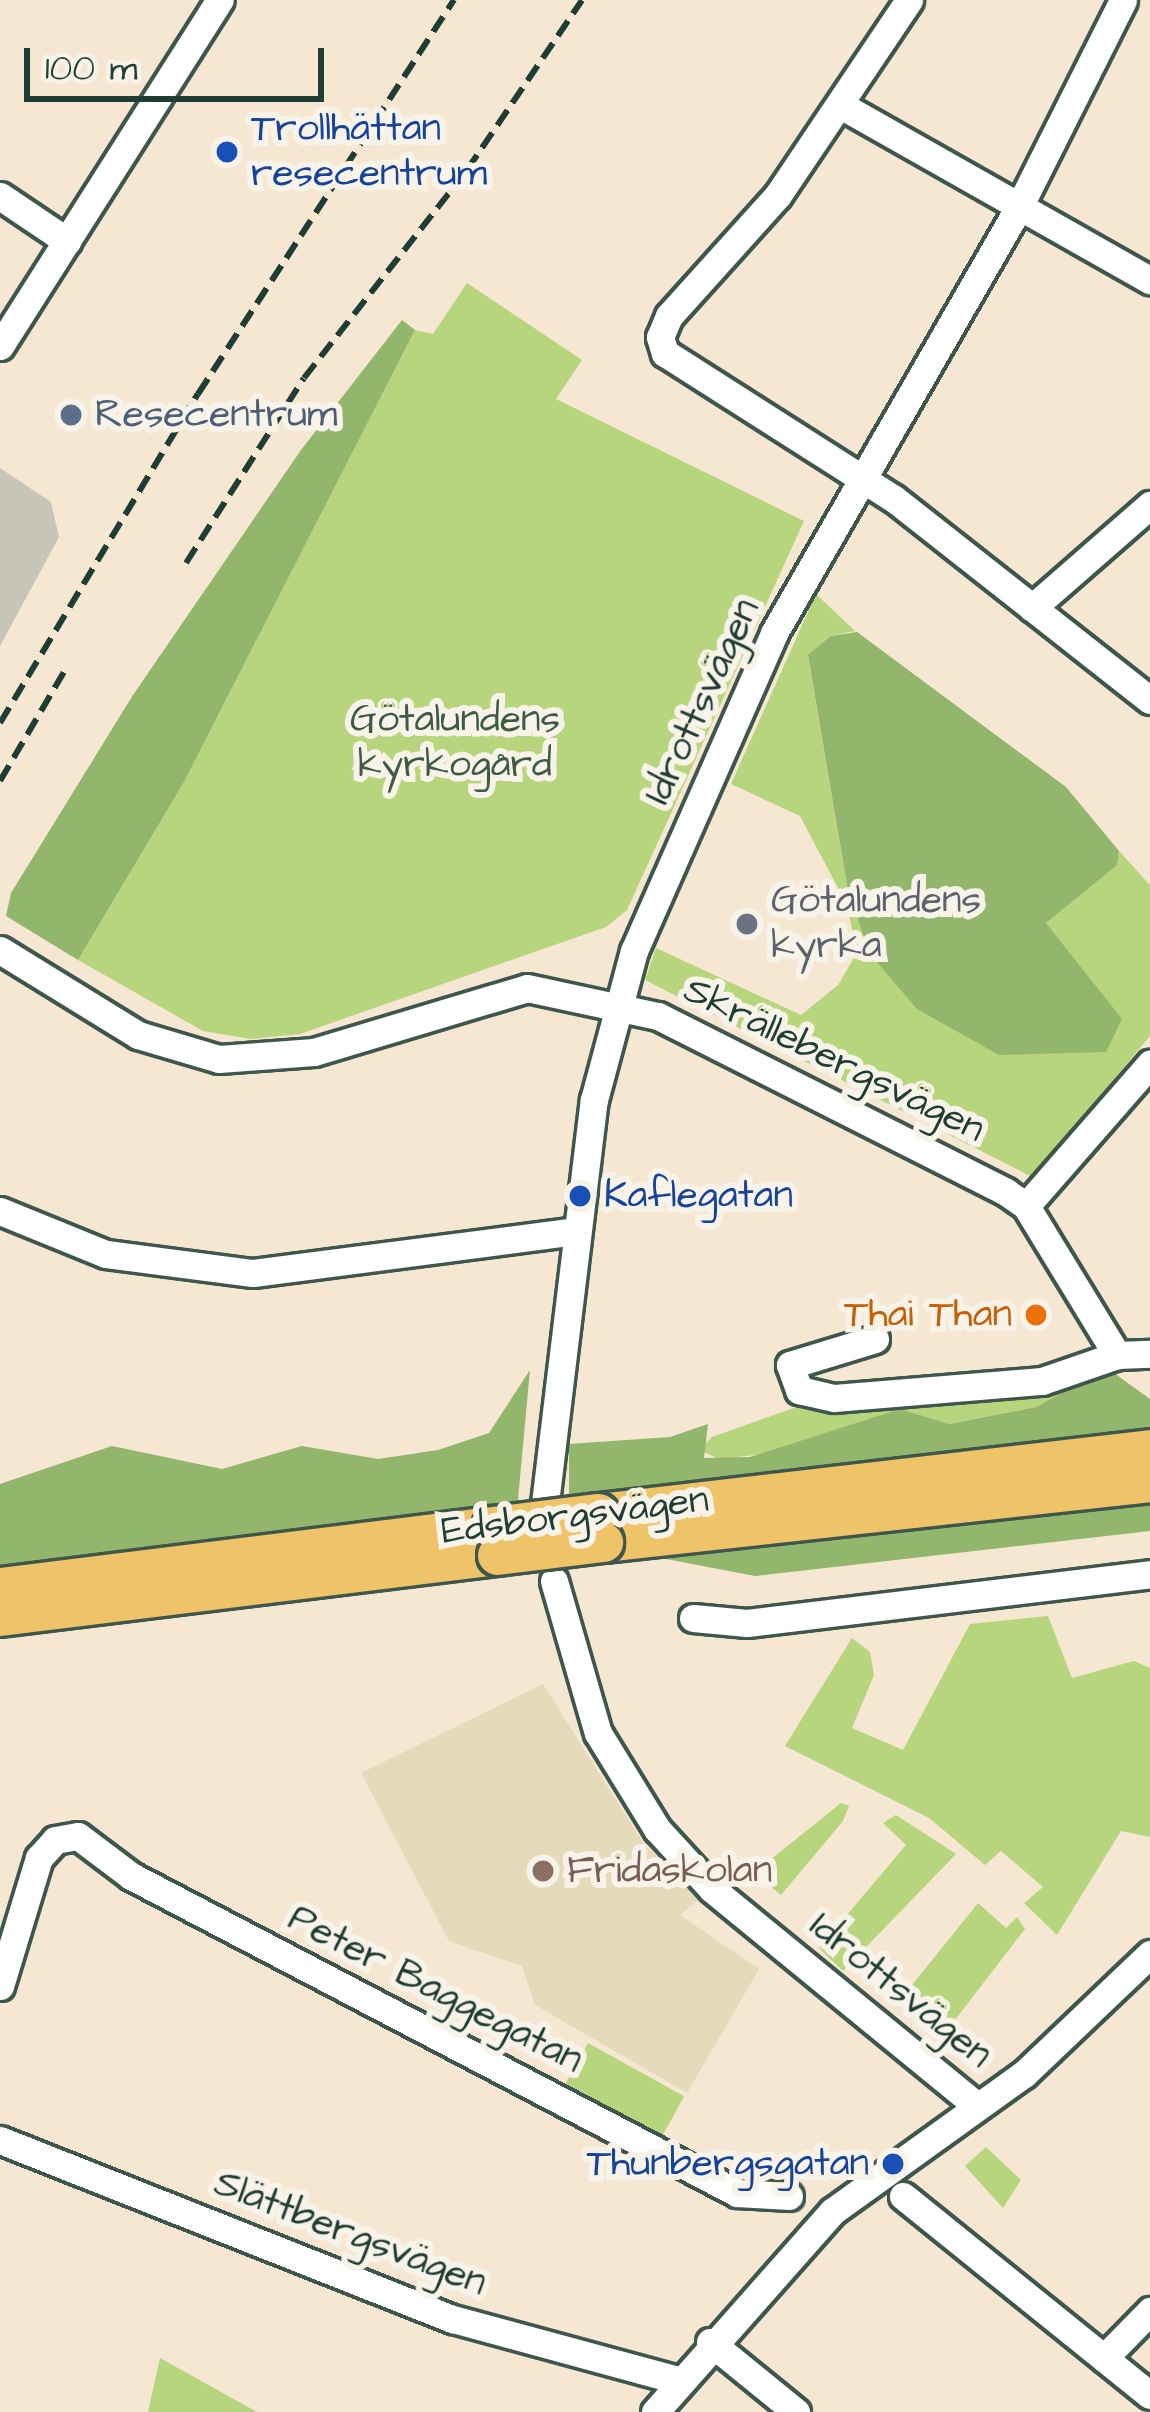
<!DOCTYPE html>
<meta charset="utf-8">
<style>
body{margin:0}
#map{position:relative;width:1150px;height:2412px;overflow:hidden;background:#f5e7d1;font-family:"Architects Daughter",sans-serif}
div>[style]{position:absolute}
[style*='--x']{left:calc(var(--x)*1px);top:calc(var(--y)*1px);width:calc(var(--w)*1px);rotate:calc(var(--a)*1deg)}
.built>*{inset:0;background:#e5dbba}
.industrial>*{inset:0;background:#c7c5b8}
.green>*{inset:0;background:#b7d57c;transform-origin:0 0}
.forest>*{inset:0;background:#91b66c}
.roads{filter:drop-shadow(3px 0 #3f564c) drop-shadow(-3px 0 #3f564c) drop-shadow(0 3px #3f564c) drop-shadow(0 -3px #3f564c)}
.minor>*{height:27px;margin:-13.5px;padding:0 13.5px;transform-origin:13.5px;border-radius:13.5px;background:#fff}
.highway>*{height:39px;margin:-19.5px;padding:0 19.5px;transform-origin:19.5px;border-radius:19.5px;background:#efc469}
.rail>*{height:6px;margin-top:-3px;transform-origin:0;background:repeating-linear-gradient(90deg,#1f3d34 0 18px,transparent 0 27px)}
.bridges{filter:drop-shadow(3px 0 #3f564c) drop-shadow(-3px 0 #3f564c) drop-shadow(0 3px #3f564c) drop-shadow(0 -3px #3f564c)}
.highway-bridge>*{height:39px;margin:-19.5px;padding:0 19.5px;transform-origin:19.5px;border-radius:19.5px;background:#efc469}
.dots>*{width:33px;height:33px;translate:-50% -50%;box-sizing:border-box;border:6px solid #f7f3e8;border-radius:50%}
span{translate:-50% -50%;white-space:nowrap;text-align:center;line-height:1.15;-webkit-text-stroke:12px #f7f3e8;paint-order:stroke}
.transit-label{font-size:39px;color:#164399}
.left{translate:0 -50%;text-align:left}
.right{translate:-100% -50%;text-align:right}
.service-label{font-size:39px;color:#4e5e75}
.street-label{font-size:39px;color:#1f3d34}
.park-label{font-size:39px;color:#3d5b42}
.worship-label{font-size:39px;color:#5b616d}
.food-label{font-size:39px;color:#c56008}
.education-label{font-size:39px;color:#785e54}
.scale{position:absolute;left:24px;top:48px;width:300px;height:54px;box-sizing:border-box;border:6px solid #1f3d34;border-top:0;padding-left:15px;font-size:36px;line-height:42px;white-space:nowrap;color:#1f3d34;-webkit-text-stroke:9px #f7f3e8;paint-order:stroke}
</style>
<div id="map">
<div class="built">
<div style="clip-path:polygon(543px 1684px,644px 1844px,700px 1898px,680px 1915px,759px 1969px,687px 2093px,535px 2005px,522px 1966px,449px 1941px,361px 1773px)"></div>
</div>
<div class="industrial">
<div style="clip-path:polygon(0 468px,51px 502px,59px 537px,0 646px)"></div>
</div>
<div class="green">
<div style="clip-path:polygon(467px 283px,582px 360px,556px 399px,804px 521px,627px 910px,606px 927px,300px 1034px,251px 1039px,203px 1031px,78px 960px,184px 782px,415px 330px,433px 334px)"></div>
<div style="clip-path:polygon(816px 594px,855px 631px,829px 636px,808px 656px,848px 891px,917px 1009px,956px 1028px,1046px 923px,1116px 865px,1119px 851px,1150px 885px,1150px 1036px,1032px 1177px,645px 980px,656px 948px,801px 1015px,838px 985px,857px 953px,847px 905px,800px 816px,731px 784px)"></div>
<div style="clip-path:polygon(1107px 1368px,1036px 1407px,948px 1424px,900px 1409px,781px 1452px,719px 1459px,699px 1450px,712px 1437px,794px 1408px,1021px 1392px)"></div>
<div style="clip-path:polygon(1048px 1616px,1072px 1678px,1134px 1661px,1150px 1668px,1150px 1837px,1121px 1831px,1057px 1935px,1024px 1903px,1043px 1887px,1001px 1851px,985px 1865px,929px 1818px,785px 1746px,852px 1638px,870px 1652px,874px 1675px,852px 1728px,903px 1750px,970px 1624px)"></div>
<div style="clip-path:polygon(841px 1803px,849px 1806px,843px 1821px,781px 1895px,754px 1873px)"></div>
<div style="clip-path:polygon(896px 1815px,956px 1854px,843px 1971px,819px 1948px,906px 1845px,883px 1823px)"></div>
<div style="clip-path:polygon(978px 1903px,1006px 1928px,1017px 1917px,1025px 1929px,948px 2029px,904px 1995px)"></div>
<div style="left:588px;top:2043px;width:110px;height:46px;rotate:29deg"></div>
<div style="clip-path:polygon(986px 2147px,1021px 2180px,1003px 2208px,965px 2166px)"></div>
<div style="clip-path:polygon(160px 2358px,257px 2412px,148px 2412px)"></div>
</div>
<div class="forest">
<div style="clip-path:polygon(402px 320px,415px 330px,184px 782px,78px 960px,6px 916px,11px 893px,133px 695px,301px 450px)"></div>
<div style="clip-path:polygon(857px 632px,1066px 787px,1119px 851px,1117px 865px,1046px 923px,1122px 1019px,1106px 1052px,999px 1055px,917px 1009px,870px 954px,848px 891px,808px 655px,830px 636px)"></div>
<div style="clip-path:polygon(1107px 1368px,1150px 1399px,1150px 1427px,569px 1502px,569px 1444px,670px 1437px,708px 1424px,704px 1458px,750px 1457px,900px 1409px,949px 1424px,1036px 1407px)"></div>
<div style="clip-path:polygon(530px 1370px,517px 1510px,0 1574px,0 1484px,112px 1446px,222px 1469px,302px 1446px,378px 1459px,438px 1450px,489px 1433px)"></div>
<div style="clip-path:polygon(1150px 1498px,1150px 1531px,755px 1576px,640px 1554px)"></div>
</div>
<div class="roads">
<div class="minor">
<div style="--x:909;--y:0;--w:235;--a:123.9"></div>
<div style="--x:778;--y:195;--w:163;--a:132"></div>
<div style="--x:669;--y:316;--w:23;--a:113"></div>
<div style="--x:660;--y:337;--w:17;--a:73"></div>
<div style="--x:665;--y:353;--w:270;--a:32.5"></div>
<div style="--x:893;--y:498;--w:327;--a:38.2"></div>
<div style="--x:842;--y:106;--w:354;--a:29.5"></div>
<div style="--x:0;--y:196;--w:81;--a:33.9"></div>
<div style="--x:0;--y:346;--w:410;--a:-57.6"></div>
<div style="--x:1032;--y:608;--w:157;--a:-41.1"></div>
<div style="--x:0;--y:950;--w:162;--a:31.6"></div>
<div style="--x:138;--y:1035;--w:84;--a:16.5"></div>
<div style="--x:219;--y:1059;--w:95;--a:-4.2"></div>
<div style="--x:314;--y:1052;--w:222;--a:-16.7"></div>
<div style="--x:527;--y:988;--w:134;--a:12.1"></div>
<div style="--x:658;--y:1016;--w:390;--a:26.8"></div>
<div style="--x:1006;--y:1192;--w:24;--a:35"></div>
<div style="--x:1026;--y:1206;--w:175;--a:58.6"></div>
<div style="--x:1117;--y:1355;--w:33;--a:-2"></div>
<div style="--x:1026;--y:1206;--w:189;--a:-48.9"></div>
<div style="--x:0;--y:1211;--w:114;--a:22.1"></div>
<div style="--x:106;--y:1254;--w:148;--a:7.4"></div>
<div style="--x:253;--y:1273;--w:325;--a:-7.4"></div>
<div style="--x:875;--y:1339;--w:89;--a:163"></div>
<div style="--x:790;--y:1365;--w:27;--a:70"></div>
<div style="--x:799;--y:1390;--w:36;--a:13"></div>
<div style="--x:834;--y:1398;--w:209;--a:-4.7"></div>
<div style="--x:1042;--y:1381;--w:79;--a:-19.1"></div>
<div style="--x:545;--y:1503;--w:406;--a:-83.1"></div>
<div style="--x:594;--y:1100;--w:154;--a:-75"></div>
<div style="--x:634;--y:951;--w:347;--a:-66.2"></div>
<div style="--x:774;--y:633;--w:494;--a:-60.1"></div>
<div style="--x:1020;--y:205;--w:229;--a:-63.3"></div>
<div style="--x:554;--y:1581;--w:158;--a:73.9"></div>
<div style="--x:598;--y:1733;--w:113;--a:58.4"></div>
<div style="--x:657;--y:1829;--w:81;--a:47.5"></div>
<div style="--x:712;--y:1889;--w:341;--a:39.3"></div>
<div style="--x:693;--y:1618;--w:54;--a:5.3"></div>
<div style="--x:747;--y:1623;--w:406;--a:-6.9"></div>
<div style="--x:0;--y:1986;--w:134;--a:-73.1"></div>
<div style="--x:39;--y:1858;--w:24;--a:-48"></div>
<div style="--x:55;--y:1840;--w:23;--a:-10"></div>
<div style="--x:78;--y:1836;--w:66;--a:37"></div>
<div style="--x:131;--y:1876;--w:684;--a:27.61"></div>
<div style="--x:737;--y:2193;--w:52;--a:3.3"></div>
<div style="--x:0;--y:2140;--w:487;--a:21.6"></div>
<div style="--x:453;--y:2319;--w:232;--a:15.2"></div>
<div style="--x:903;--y:2196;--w:317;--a:38.9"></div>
<div style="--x:710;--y:2342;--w:111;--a:39.1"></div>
<div style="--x:1104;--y:2358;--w:66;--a:-45.6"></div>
<div style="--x:655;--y:2412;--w:268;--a:-48.5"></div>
<div style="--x:833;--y:2211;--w:235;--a:-35.7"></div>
<div style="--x:1024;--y:2074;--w:174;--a:-43.6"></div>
</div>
<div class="highway">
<div style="--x:598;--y:1513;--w:556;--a:-6.61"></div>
<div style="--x:603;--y:1542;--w:550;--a:-6.26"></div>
<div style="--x:0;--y:1587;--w:496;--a:-7.1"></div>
<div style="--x:0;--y:1616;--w:501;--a:-7"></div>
</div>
</div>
<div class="rail">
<div style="--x:186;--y:563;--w:219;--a:-57.5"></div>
<div style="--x:304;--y:378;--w:264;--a:-51.9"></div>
<div style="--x:467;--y:170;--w:205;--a:-55.9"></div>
<div style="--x:0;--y:723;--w:384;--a:-59"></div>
<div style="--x:198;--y:394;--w:470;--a:-57"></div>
<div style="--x:0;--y:781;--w:126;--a:-59.6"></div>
</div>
<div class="bridges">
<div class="highway-bridge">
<div style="--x:492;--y:1526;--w:107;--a:-7"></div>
<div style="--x:497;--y:1555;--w:107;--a:-7"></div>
</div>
</div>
<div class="dots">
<div style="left:227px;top:152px;background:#1a4fb4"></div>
<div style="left:71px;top:415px;background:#5c6f8a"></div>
<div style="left:747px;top:924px;background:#6b7280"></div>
<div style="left:580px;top:1196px;background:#1a4fb4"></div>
<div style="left:1036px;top:1315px;background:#e8710a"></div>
<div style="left:543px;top:1871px;background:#8d6e63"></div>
<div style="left:893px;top:2164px;background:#1a4fb4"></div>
</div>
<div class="transit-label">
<span class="left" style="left:251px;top:152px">Trollhättan<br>resecentrum</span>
<span class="left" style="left:604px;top:1196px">Kaflegatan</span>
<span class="right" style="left:869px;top:2164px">Thunbergsgatan</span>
</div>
<div class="service-label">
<span class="left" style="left:95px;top:415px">Resecentrum</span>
</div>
<div class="street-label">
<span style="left:703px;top:702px;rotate:-65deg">Idrottsvägen</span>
<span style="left:834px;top:1060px;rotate:26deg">Skrällebergsvägen</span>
<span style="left:575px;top:1516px;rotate:-7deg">Edsborgsvägen</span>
<span style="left:435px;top:1990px;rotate:27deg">Peter Baggegatan</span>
<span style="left:900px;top:1991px;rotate:39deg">Idrottsvägen</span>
<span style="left:350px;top:2234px;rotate:21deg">Slättbergsvägen</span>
</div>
<div class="park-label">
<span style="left:455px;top:743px">Götalundens<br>kyrkogård</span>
</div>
<div class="worship-label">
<span class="left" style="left:771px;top:924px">Götalundens<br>kyrka</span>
</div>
<div class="food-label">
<span class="right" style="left:1012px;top:1315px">Thai Than</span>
</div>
<div class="education-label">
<span class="left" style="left:567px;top:1871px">Fridaskolan</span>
</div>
<div class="scale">100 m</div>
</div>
